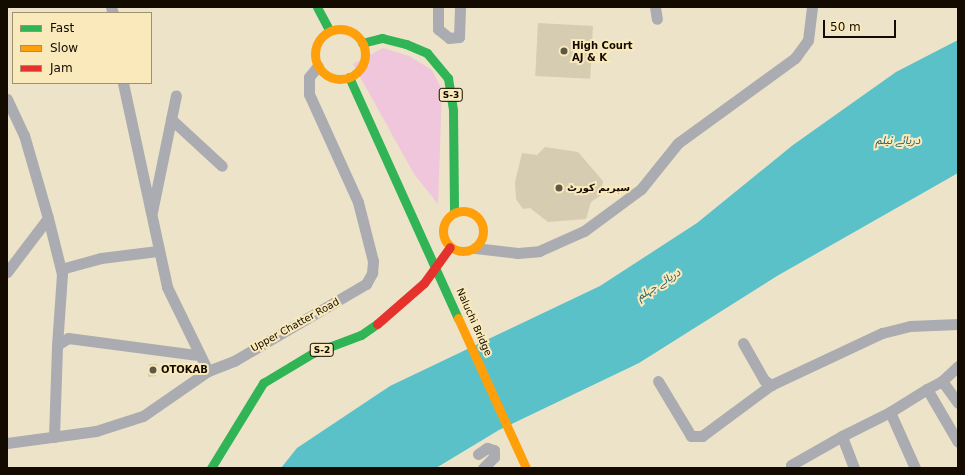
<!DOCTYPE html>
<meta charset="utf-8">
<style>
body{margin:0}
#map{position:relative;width:965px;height:475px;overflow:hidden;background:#ece3c9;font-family:"DejaVu Sans","Noto Sans Arabic",sans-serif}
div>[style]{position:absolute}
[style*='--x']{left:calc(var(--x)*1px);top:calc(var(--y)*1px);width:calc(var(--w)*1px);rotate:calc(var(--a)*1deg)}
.green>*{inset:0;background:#f0c6dc}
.water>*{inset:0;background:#5ac1c9}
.building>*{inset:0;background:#d5ccb1;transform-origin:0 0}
.street>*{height:11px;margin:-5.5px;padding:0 5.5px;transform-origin:5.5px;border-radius:5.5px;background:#aaacb1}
.fast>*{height:9px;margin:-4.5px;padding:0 4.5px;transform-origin:4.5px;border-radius:4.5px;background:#30b455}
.slow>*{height:9px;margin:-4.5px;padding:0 4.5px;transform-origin:4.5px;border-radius:4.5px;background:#ff9f0a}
.slow>.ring{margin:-4.5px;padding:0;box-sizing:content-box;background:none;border:9px solid #ff9f0a;border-radius:50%}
.jam>*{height:9px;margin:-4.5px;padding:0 4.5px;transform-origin:4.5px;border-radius:4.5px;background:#e5322d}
.dots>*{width:11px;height:11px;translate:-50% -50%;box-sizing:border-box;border:2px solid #faeabb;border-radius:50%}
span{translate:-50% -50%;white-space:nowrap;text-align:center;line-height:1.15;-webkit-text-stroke:4px #faeabb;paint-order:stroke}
.shield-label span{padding:1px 3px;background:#faeabb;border:1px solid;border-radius:3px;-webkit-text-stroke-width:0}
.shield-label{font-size:9px;color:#130b00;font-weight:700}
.poi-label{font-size:10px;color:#130b00;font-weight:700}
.left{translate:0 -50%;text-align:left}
.street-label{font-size:10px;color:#130b00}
.water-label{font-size:11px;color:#245b65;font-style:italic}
.frame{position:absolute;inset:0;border:8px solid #130b00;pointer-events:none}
.legend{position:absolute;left:12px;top:12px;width:140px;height:72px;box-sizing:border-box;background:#faeabb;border:1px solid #9e9170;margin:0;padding:5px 7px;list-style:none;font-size:12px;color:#130b00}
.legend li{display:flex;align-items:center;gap:8px;height:20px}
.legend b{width:20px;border:1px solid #9e9170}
.scale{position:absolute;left:823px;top:20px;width:73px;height:18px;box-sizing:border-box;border:2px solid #130b00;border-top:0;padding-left:5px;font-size:12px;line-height:14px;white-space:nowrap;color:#130b00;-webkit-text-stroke:3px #faeabb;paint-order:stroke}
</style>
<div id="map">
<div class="green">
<div style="clip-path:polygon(383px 48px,409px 56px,432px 70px,442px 90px,438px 204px,414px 174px,353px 64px)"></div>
</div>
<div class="water">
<div style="clip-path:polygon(958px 40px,958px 173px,777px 276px,639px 363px,499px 430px,436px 468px,281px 468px,297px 448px,390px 386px,600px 286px,697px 223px,793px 145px,896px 72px)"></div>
</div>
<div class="building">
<div style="left:538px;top:23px;width:55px;height:53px;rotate:3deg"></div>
<div style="clip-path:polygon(545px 147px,578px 152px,603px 181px,601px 195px,591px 202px,586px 219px,548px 222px,530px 208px,523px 209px,516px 199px,515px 182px,522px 153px,537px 155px)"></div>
<div style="clip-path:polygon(149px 364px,157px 364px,156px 376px,148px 377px)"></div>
</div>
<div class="street">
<div style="--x:111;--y:7;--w:6;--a:72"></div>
<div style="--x:438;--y:7;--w:22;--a:90"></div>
<div style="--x:438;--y:29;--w:14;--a:39"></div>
<div style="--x:449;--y:38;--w:10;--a:-6"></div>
<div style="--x:459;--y:37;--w:30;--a:-88"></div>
<div style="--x:655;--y:7;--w:12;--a:81"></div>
<div style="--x:123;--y:83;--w:209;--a:77.8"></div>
<div style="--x:167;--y:287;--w:93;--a:64"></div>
<div style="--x:7;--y:99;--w:40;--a:65"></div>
<div style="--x:24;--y:135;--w:86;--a:73.9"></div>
<div style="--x:48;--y:218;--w:68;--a:127.2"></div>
<div style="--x:171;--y:119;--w:69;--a:42.7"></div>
<div style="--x:152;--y:212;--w:119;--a:-78.4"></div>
<div style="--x:48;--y:218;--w:58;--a:76"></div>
<div style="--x:62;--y:274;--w:71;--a:94"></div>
<div style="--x:475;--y:248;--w:43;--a:6.6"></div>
<div style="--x:518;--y:253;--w:21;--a:-5"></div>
<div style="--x:539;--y:251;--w:49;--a:-24"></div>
<div style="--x:584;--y:231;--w:71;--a:-36.4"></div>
<div style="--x:641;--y:189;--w:59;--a:-51.2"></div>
<div style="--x:678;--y:143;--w:145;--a:-36"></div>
<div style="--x:795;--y:58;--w:22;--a:-54"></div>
<div style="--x:808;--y:40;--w:33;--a:-83"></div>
<div style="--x:61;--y:269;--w:41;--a:-15.4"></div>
<div style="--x:101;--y:258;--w:57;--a:-7"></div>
<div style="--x:743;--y:343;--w:43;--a:60.4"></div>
<div style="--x:764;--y:380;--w:9;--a:36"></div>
<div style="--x:771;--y:385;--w:123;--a:-25.1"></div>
<div style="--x:882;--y:333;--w:29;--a:-14"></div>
<div style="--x:910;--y:326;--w:48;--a:-2.4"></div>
<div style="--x:658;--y:381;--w:64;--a:59"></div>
<div style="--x:691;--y:436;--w:11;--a:0"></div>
<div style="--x:702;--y:436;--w:86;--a:-36.5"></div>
<div style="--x:942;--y:381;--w:22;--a:-43"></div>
<div style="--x:927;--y:389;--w:17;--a:-28"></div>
<div style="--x:942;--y:381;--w:27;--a:54"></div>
<div style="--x:890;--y:412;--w:44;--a:-31.9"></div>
<div style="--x:927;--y:389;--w:61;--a:59.7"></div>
<div style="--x:54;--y:437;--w:92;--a:-88.1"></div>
<div style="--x:57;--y:345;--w:13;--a:-32"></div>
<div style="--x:68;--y:338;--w:131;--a:7.5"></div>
<div style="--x:7;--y:443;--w:90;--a:-7.7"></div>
<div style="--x:96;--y:431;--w:49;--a:-17.7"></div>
<div style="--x:143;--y:416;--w:79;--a:-34.7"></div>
<div style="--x:208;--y:371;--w:28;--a:-21"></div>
<div style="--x:234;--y:361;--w:153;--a:-30.3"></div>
<div style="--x:366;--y:284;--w:13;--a:-61"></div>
<div style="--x:372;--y:273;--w:12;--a:-85"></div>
<div style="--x:373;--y:261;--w:61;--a:-104.3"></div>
<div style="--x:358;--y:202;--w:119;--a:-114.4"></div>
<div style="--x:309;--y:94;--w:17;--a:-90"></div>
<div style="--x:309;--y:77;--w:14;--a:-51"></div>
<div style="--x:478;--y:454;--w:11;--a:-34"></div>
<div style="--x:487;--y:448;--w:7;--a:16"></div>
<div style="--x:494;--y:450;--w:7;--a:90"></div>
<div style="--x:494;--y:457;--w:16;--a:135"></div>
<div style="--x:792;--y:468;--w:3;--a:-108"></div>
<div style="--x:791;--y:465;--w:59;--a:-29.6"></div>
<div style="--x:854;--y:468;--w:34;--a:-111"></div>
<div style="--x:842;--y:436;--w:54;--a:-26.6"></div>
<div style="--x:890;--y:412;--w:61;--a:65.9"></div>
</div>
<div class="fast">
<div style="--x:317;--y:7;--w:27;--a:62"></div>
<div style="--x:362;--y:43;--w:21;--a:-14"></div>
<div style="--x:382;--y:38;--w:25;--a:14"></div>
<div style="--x:406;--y:44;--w:23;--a:23"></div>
<div style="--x:427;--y:53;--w:33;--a:50"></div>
<div style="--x:448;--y:78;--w:33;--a:81"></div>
<div style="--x:453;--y:111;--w:102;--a:89.4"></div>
<div style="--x:349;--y:77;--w:265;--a:65.7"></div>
<div style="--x:211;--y:468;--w:100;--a:-58.5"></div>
<div style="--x:263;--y:383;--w:58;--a:-31"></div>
<div style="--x:313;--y:353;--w:51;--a:-20.6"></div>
<div style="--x:361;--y:335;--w:19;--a:-35"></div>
</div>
<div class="slow">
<div class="ring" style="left:315px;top:29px;width:41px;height:41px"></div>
<div class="ring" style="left:443px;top:211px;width:31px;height:31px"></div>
<div style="--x:458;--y:318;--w:165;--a:65.6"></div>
</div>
<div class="jam">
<div style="--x:377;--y:324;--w:62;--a:-41.1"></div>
<div style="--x:424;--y:283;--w:44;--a:-54.2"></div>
</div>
<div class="dots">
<div style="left:564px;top:51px;background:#5f5746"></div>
<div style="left:559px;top:188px;background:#5f5746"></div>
<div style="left:153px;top:370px;background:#5f5746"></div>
</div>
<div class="shield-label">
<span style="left:451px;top:95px">S-3</span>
<span style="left:322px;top:350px">S-2</span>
</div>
<div class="poi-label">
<span class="left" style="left:572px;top:51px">High Court<br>AJ &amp; K</span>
<span class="left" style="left:567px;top:188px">سپریم کورٹ</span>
<span class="left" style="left:161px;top:370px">OTOKAB</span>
</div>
<div class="street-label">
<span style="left:474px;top:322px;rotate:66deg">Naluchi Bridge</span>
<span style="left:295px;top:325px;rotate:-29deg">Upper Chatter Road</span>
</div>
<div class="water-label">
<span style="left:898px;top:141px">دریائے نیلم</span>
<span style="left:659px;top:285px;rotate:-32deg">دریائے جہلم</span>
</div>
<div class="frame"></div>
<ul class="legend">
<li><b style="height:5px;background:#30b455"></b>Fast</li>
<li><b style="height:5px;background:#ff9f0a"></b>Slow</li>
<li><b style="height:5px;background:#e5322d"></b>Jam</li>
</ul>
<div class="scale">50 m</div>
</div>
